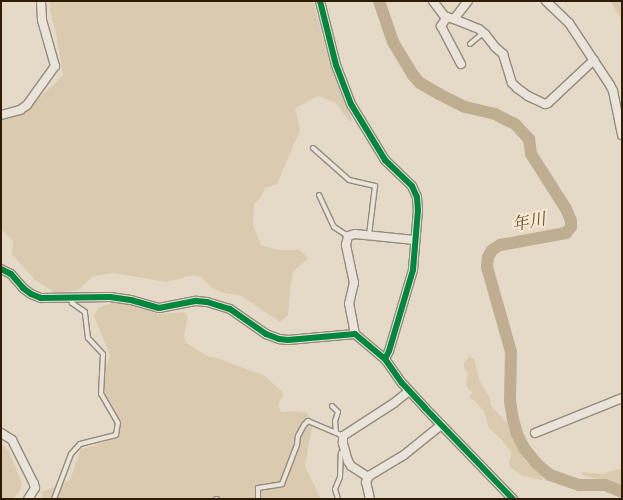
<!DOCTYPE html>
<meta charset="utf-8">
<style>
body{margin:0}
#map{position:relative;width:623px;height:500px;overflow:hidden;background:#e5dac7;font-family:"IM FELL DW Pica","Noto Serif JP",serif}
div>[style]{position:absolute}
[style*='--x']{left:calc(var(--x)*1px);top:calc(var(--y)*1px);width:calc(var(--w)*1px);rotate:calc(var(--a)*1deg)}
.green>*{inset:0;background:#dacaaf}
.river>*{height:12px;margin:-6px;padding:0 6px;transform-origin:6px;border-radius:6px;background:#c0ae92}
.roads{filter:drop-shadow(1px 0 #948b7d) drop-shadow(-1px 0 #948b7d) drop-shadow(0 1px #948b7d) drop-shadow(0 -1px #948b7d)}
.service>*{height:4px;margin:-2px;padding:0 2px;transform-origin:2px;border-radius:2px;background:#eae4db}
.minor>*{height:8px;margin:-4px;padding:0 4px;transform-origin:4px;border-radius:4px;background:#eae4db}
.cycleway>*{height:6px;margin:-3px;padding:0 3px;transform-origin:3px;border-radius:3px;background:#00873e}
span{translate:-50% -50%;white-space:nowrap;text-align:center;line-height:1.15;-webkit-text-stroke:4px #f7e9d2;paint-order:stroke}
.water-label{font-size:17px;color:#634e35;font-style:italic}
.frame{position:absolute;inset:0;border:2px solid #301b05;pointer-events:none}
</style>
<div id="map">
<div class="green">
<div style="clip-path:polygon(50px 1px,313px 1px,331px 68px,352px 120px,350px 122px,336px 103px,318px 96px,295px 108px,300px 130px,277px 184px,265px 188px,261px 197px,254px 204px,253px 225px,261px 245px,277px 250px,299px 250px,308px 258px,293px 272px,290px 288px,288px 315px,280px 322px,240px 295px,224px 293px,212px 288px,201px 277px,194px 275px,166px 282px,114px 273px,93px 276px,78px 290px,56px 293px,35px 280px,12px 254px,13px 241px,1px 229px,1px 114px,24px 113px,63px 75px,56px 33px,50px 11px)"></div>
<div style="clip-path:polygon(611px 1px,622px 1px,622px 20px,617px 12px)"></div>
<div style="clip-path:polygon(112px 303px,129px 304px,158px 314px,184px 312px,188px 316px,184px 336px,186px 343px,209px 357px,217px 358px,265px 376px,284px 394px,278px 404px,281px 412px,294px 411px,307px 413px,312px 426px,305px 466px,321px 499px,42px 499px,42px 492px,70px 480px,81px 449px,103px 443px,114px 434px,117px 419px,105px 396px,105px 371px,110px 355px,94px 316px,98px 308px)"></div>
<div style="clip-path:polygon(469px 357px,474px 359px,480px 382px,490px 398px,491px 406px,509px 425px,517px 445px,523px 453px,525px 461px,541px 475px,543px 479px,542px 480px,523px 476px,510px 467px,509px 461px,512px 453px,502px 440px,489px 428px,484px 411px,475px 401px,469px 398px,473px 392px,468px 389px,466px 381px,468px 373px,464px 368px,464px 363px)"></div>
<div style="clip-path:polygon(1px 442px,8px 450px,22px 483px,20px 491px,13px 499px,1px 499px)"></div>
<div style="clip-path:polygon(622px 468px,622px 488px,602px 480px,583px 475px,581px 472px,602px 474px)"></div>
</div>
<div class="river">
<div style="--x:379;--y:1;--w:43;--a:71.1"></div>
<div style="--x:393;--y:42;--w:39;--a:59"></div>
<div style="--x:413;--y:75;--w:11;--a:49"></div>
<div style="--x:420;--y:83;--w:22;--a:30"></div>
<div style="--x:439;--y:94;--w:29;--a:27"></div>
<div style="--x:465;--y:107;--w:31;--a:13"></div>
<div style="--x:495;--y:114;--w:22;--a:27"></div>
<div style="--x:515;--y:124;--w:21;--a:47"></div>
<div style="--x:529;--y:139;--w:15;--a:82"></div>
<div style="--x:531;--y:154;--w:65;--a:57.5"></div>
<div style="--x:566;--y:209;--w:13;--a:67"></div>
<div style="--x:571;--y:221;--w:6;--a:90"></div>
<div style="--x:571;--y:227;--w:8;--a:130"></div>
<div style="--x:566;--y:233;--w:67;--a:169.7"></div>
<div style="--x:500;--y:245;--w:9;--a:148"></div>
<div style="--x:492;--y:250;--w:8;--a:120"></div>
<div style="--x:488;--y:257;--w:10;--a:96"></div>
<div style="--x:487;--y:267;--w:88;--a:74.2"></div>
<div style="--x:511;--y:352;--w:49;--a:91.2"></div>
<div style="--x:510;--y:401;--w:18;--a:81"></div>
<div style="--x:513;--y:419;--w:16;--a:75"></div>
<div style="--x:517;--y:434;--w:16;--a:63"></div>
<div style="--x:524;--y:448;--w:21;--a:51"></div>
<div style="--x:537;--y:464;--w:17;--a:40"></div>
<div style="--x:550;--y:475;--w:31;--a:19"></div>
<div style="--x:579;--y:485;--w:26;--a:0"></div>
<div style="--x:605;--y:485;--w:18;--a:22"></div>
</div>
<div class="roads">
<div class="service">
<div style="--x:470;--y:44;--w:17;--a:-40"></div>
<div style="--x:313;--y:148;--w:48;--a:41.6"></div>
<div style="--x:349;--y:180;--w:27;--a:13"></div>
<div style="--x:375;--y:186;--w:49;--a:97"></div>
<div style="--x:319;--y:195;--w:35;--a:65"></div>
<div style="--x:334;--y:227;--w:17;--a:33"></div>
<div style="--x:332;--y:406;--w:8;--a:45"></div>
<div style="--x:338;--y:412;--w:9;--a:108"></div>
<div style="--x:335;--y:421;--w:12;--a:85"></div>
<div style="--x:54;--y:499;--w:48;--a:-69.3"></div>
<div style="--x:71;--y:454;--w:13;--a:-48"></div>
<div style="--x:80;--y:444;--w:37;--a:-14"></div>
<div style="--x:116;--y:435;--w:12;--a:-81"></div>
<div style="--x:118;--y:423;--w:34;--a:-120"></div>
<div style="--x:101;--y:394;--w:40;--a:-87.1"></div>
<div style="--x:103;--y:354;--w:22;--a:-133"></div>
<div style="--x:88;--y:338;--w:26;--a:-97"></div>
<div style="--x:85;--y:312;--w:16;--a:-145"></div>
<div style="--x:72;--y:303;--w:5;--a:-101"></div>
<div style="--x:216;--y:499;--w:1;--a:0"></div>
<div style="--x:258;--y:499;--w:11;--a:-90"></div>
<div style="--x:258;--y:488;--w:24;--a:-9"></div>
<div style="--x:282;--y:484;--w:42;--a:-69"></div>
<div style="--x:297;--y:445;--w:9;--a:-84"></div>
<div style="--x:298;--y:436;--w:13;--a:-61"></div>
<div style="--x:304;--y:425;--w:6;--a:-45"></div>
<div style="--x:308;--y:421;--w:38;--a:23"></div>
<div style="--x:338;--y:499;--w:10;--a:-107"></div>
<div style="--x:335;--y:489;--w:13;--a:-67"></div>
<div style="--x:340;--y:477;--w:24;--a:-88"></div>
<div style="--x:341;--y:453;--w:5;--a:-37"></div>
</div>
<div class="minor">
<div style="--x:320;--y:1;--w:66;--a:76"></div>
<div style="--x:336;--y:65;--w:42;--a:69"></div>
<div style="--x:351;--y:104;--w:66;--a:58.7"></div>
<div style="--x:385;--y:160;--w:37;--a:44"></div>
<div style="--x:412;--y:186;--w:12;--a:66"></div>
<div style="--x:417;--y:197;--w:13;--a:86"></div>
<div style="--x:418;--y:210;--w:60;--a:94.8"></div>
<div style="--x:413;--y:270;--w:84;--a:106.5"></div>
<div style="--x:389;--y:351;--w:9;--a:117"></div>
<div style="--x:433;--y:1;--w:21;--a:53"></div>
<div style="--x:468;--y:1;--w:23;--a:128"></div>
<div style="--x:454;--y:19;--w:27;--a:22"></div>
<div style="--x:479;--y:29;--w:8;--a:40"></div>
<div style="--x:485;--y:34;--w:16;--a:52"></div>
<div style="--x:495;--y:47;--w:11;--a:41"></div>
<div style="--x:503;--y:54;--w:30;--a:73"></div>
<div style="--x:512;--y:83;--w:7;--a:45"></div>
<div style="--x:517;--y:88;--w:14;--a:36"></div>
<div style="--x:528;--y:96;--w:19;--a:25"></div>
<div style="--x:545;--y:104;--w:3;--a:-18"></div>
<div style="--x:548;--y:103;--w:63;--a:-43.1"></div>
<div style="--x:546;--y:1;--w:32;--a:44"></div>
<div style="--x:569;--y:23;--w:74;--a:56.5"></div>
<div style="--x:610;--y:85;--w:7;--a:63"></div>
<div style="--x:613;--y:91;--w:45;--a:78.4"></div>
<div style="--x:454;--y:19;--w:7;--a:-164"></div>
<div style="--x:447;--y:17;--w:11;--a:124"></div>
<div style="--x:441;--y:26;--w:43;--a:62.2"></div>
<div style="--x:1;--y:115;--w:20;--a:-15"></div>
<div style="--x:20;--y:110;--w:9;--a:-36"></div>
<div style="--x:27;--y:105;--w:48;--a:-54.3"></div>
<div style="--x:55;--y:66;--w:48;--a:-105.8"></div>
<div style="--x:42;--y:20;--w:19;--a:-93"></div>
<div style="--x:1;--y:269;--w:11;--a:27"></div>
<div style="--x:11;--y:274;--w:18;--a:49"></div>
<div style="--x:23;--y:288;--w:10;--a:37"></div>
<div style="--x:31;--y:294;--w:11;--a:22"></div>
<div style="--x:41;--y:298;--w:69;--a:-0.8"></div>
<div style="--x:110;--y:297;--w:21;--a:8"></div>
<div style="--x:131;--y:300;--w:29;--a:16"></div>
<div style="--x:159;--y:308;--w:38;--a:-11"></div>
<div style="--x:196;--y:301;--w:11;--a:5"></div>
<div style="--x:207;--y:302;--w:24;--a:17"></div>
<div style="--x:230;--y:309;--w:44;--a:34.8"></div>
<div style="--x:266;--y:334;--w:14;--a:21"></div>
<div style="--x:279;--y:339;--w:9;--a:6"></div>
<div style="--x:288;--y:340;--w:67;--a:-5.1"></div>
<div style="--x:355;--y:334;--w:39;--a:40"></div>
<div style="--x:385;--y:359;--w:29;--a:55"></div>
<div style="--x:402;--y:383;--w:34;--a:47"></div>
<div style="--x:425;--y:408;--w:127;--a:46"></div>
<div style="--x:355;--y:334;--w:31;--a:-101"></div>
<div style="--x:349;--y:304;--w:22;--a:-77"></div>
<div style="--x:354;--y:283;--w:39;--a:-102"></div>
<div style="--x:346;--y:245;--w:9;--a:-77"></div>
<div style="--x:348;--y:236;--w:7;--a:-16"></div>
<div style="--x:355;--y:234;--w:60;--a:5.7"></div>
<div style="--x:1;--y:433;--w:13;--a:32"></div>
<div style="--x:12;--y:440;--w:49;--a:63.4"></div>
<div style="--x:34;--y:484;--w:4;--a:76"></div>
<div style="--x:35;--y:488;--w:13;--a:122"></div>
<div style="--x:535;--y:433;--w:94;--a:-21.9"></div>
<div style="--x:368;--y:477;--w:20;--a:-147"></div>
<div style="--x:351;--y:466;--w:6;--a:-121"></div>
<div style="--x:348;--y:461;--w:19;--a:-106"></div>
<div style="--x:343;--y:443;--w:7;--a:-90"></div>
<div style="--x:343;--y:436;--w:61;--a:-32.9"></div>
<div style="--x:394;--y:403;--w:19;--a:-39"></div>
<div style="--x:370;--y:499;--w:17;--a:-103"></div>
<div style="--x:366;--y:482;--w:7;--a:-63"></div>
<div style="--x:369;--y:476;--w:41;--a:-31"></div>
<div style="--x:404;--y:455;--w:48;--a:-39"></div>
</div>
</div>
<div class="cycleway">
<div style="--x:320;--y:1;--w:66;--a:76"></div>
<div style="--x:336;--y:65;--w:42;--a:69"></div>
<div style="--x:351;--y:104;--w:66;--a:58.7"></div>
<div style="--x:385;--y:160;--w:37;--a:44"></div>
<div style="--x:412;--y:186;--w:12;--a:66"></div>
<div style="--x:417;--y:197;--w:13;--a:86"></div>
<div style="--x:418;--y:210;--w:60;--a:94.8"></div>
<div style="--x:413;--y:270;--w:84;--a:106.5"></div>
<div style="--x:389;--y:351;--w:9;--a:117"></div>
<div style="--x:1;--y:269;--w:11;--a:27"></div>
<div style="--x:11;--y:274;--w:18;--a:49"></div>
<div style="--x:23;--y:288;--w:10;--a:37"></div>
<div style="--x:31;--y:294;--w:11;--a:22"></div>
<div style="--x:41;--y:298;--w:69;--a:-0.8"></div>
<div style="--x:110;--y:297;--w:21;--a:8"></div>
<div style="--x:131;--y:300;--w:29;--a:16"></div>
<div style="--x:159;--y:308;--w:38;--a:-11"></div>
<div style="--x:196;--y:301;--w:11;--a:5"></div>
<div style="--x:207;--y:302;--w:24;--a:17"></div>
<div style="--x:230;--y:309;--w:44;--a:34.8"></div>
<div style="--x:266;--y:334;--w:14;--a:21"></div>
<div style="--x:279;--y:339;--w:9;--a:6"></div>
<div style="--x:288;--y:340;--w:67;--a:-5.1"></div>
<div style="--x:355;--y:334;--w:39;--a:40"></div>
<div style="--x:385;--y:359;--w:29;--a:55"></div>
<div style="--x:402;--y:383;--w:34;--a:47"></div>
<div style="--x:425;--y:408;--w:127;--a:46"></div>
</div>
<div class="water-label">
<span style="left:529px;top:223px;rotate:-11deg">年川</span>
</div>
<div class="frame"></div>
</div>
